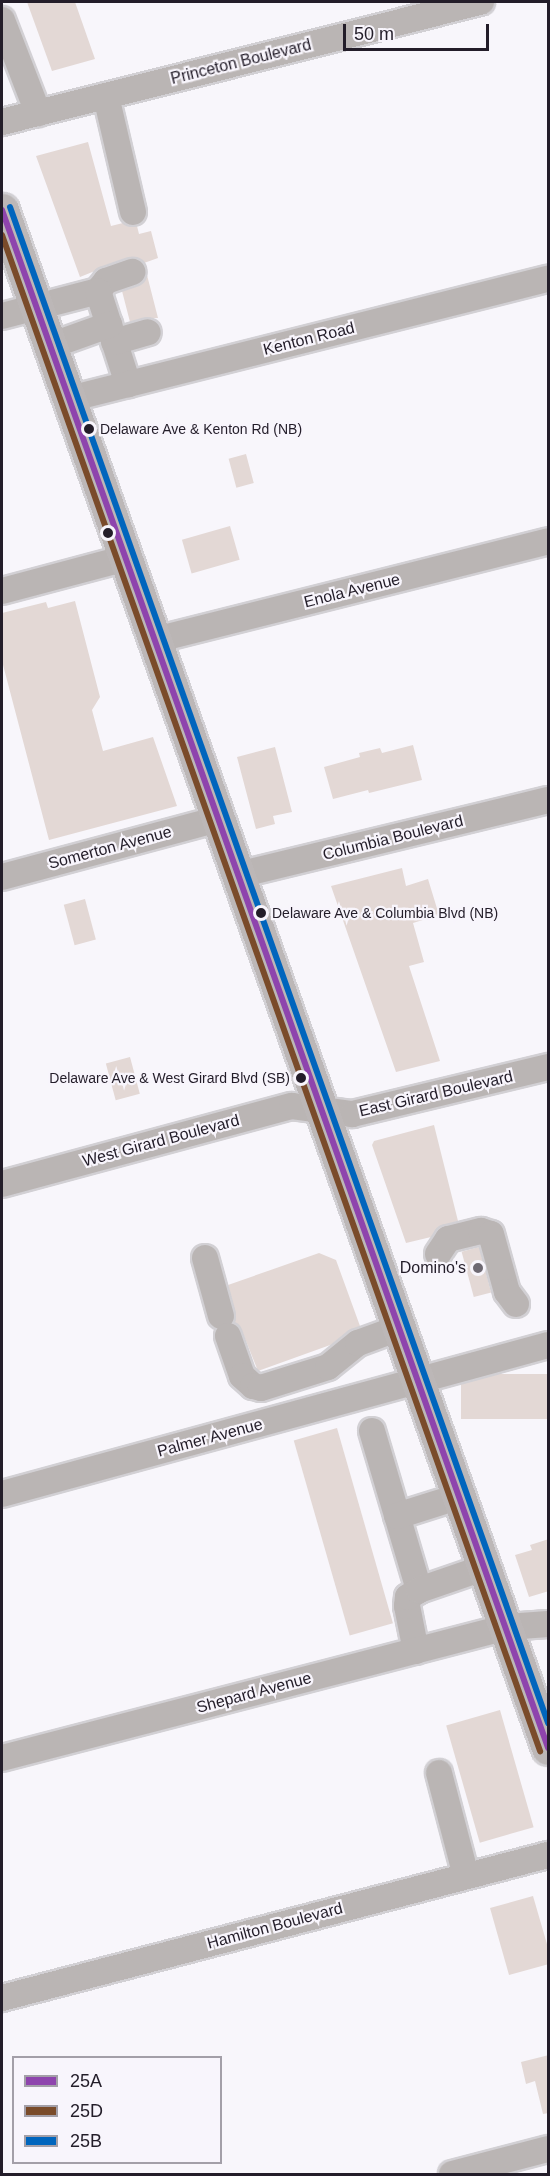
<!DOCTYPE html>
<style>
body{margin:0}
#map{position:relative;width:550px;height:2176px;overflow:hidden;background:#f8f6fb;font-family:Helvetica,sans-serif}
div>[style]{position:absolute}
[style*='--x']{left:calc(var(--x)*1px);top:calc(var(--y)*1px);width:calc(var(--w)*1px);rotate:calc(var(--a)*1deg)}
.building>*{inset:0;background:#e3d8d5;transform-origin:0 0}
.roads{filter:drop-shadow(2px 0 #d2d0d4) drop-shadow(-2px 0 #d2d0d4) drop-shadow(0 2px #d2d0d4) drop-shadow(0 -2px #d2d0d4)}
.minor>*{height:26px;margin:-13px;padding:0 13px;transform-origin:13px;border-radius:13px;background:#bab5b4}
.major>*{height:33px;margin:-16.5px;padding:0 16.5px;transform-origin:16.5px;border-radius:16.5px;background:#bcb7b7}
.bus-1>*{height:6px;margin:-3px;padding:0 3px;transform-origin:3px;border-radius:3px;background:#8e44ad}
.bus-2>*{height:6px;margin:-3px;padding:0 3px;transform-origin:3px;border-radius:3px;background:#7a4b2a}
.bus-3>*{height:6px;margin:-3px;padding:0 3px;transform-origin:3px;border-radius:3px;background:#0065bd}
.dots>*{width:16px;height:16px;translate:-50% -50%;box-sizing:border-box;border:3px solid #f8f5fc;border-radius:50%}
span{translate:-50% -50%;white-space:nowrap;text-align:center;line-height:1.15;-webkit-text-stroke:4.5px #f8f5fc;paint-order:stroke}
.bus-label{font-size:14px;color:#231d29}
.left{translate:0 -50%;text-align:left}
.right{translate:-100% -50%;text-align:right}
.street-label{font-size:16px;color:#231d29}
.poi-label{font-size:16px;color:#231d29}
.frame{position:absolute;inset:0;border:3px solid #231d29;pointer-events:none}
.legend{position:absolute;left:12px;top:2056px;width:210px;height:108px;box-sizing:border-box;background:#f8f5fc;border:2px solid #a39fa8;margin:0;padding:8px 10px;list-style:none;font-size:18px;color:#231d29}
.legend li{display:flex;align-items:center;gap:12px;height:30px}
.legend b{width:30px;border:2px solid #a39fa8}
.scale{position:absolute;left:343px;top:24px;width:146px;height:27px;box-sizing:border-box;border:3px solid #231d29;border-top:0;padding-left:8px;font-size:18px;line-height:21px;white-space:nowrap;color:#231d29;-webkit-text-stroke:4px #f8f5fc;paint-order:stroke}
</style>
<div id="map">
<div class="building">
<div style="clip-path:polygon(27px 2px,75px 2px,95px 59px,52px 71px)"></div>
<div style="clip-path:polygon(88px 142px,111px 226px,123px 223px,137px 226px,139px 234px,151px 231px,158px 258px,144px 263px,135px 257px,127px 258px,80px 277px,36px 156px)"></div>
<div style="clip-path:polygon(147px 275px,158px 318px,144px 318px,130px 322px,122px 291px,137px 286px)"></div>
<div style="left:246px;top:454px;width:30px;height:18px;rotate:75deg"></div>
<div style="left:230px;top:526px;width:35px;height:50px;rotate:74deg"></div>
<div style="clip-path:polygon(75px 601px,100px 697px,92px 710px,103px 751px,153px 737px,177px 806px,49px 840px,2px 661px,2px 613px,46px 602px,48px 608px)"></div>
<div style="clip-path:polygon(413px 745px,422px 780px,369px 793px,368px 790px,333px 799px,324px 767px,360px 757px,359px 753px,380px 748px,382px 753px)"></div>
<div style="clip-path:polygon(275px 747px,292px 812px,273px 816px,275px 824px,256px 829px,237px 757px)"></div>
<div style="clip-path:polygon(402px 868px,406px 886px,428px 879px,439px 915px,413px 923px,424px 962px,409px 966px,440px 1061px,396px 1072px,331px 886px)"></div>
<div style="left:85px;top:899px;width:42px;height:22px;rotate:75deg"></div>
<div style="left:130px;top:1057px;width:38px;height:25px;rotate:75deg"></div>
<div style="clip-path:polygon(434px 1125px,458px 1221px,444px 1225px,431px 1237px,406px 1243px,372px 1145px,374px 1141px)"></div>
<div style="left:479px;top:1247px;width:47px;height:18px;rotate:75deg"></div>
<div style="clip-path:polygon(319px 1253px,336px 1260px,360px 1326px,333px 1344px,258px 1371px,242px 1331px,234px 1323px,235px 1312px,228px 1285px)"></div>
<div style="left:549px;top:1374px;width:45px;height:88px;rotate:90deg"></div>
<div style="left:337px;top:1428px;width:203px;height:45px;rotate:74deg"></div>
<div style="clip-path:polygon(549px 1539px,549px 1591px,529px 1597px,515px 1555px,532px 1550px,530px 1545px)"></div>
<div style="left:500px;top:1710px;width:122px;height:56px;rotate:74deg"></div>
<div style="clip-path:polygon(533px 1896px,549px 1951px,549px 1964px,509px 1975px,490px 1908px)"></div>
<div style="clip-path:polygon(549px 2055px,549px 2113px,543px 2114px,535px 2081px,526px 2084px,521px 2062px)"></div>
</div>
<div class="roads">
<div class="minor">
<div style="--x:2;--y:20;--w:100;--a:68.8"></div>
<div style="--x:106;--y:96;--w:119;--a:76.9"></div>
<div style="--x:2;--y:122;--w:494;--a:-14.1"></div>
<div style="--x:98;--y:291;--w:13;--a:-51"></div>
<div style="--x:106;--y:281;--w:28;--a:-19"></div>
<div style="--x:2;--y:316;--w:99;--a:-14.6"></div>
<div style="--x:98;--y:291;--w:98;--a:72.1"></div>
<div style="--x:114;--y:342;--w:35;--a:-16"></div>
<div style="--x:50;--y:346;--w:63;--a:-19.6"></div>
<div style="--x:69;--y:399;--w:494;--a:-14.1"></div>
<div style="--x:2;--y:591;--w:128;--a:-14.9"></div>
<div style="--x:155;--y:640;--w:405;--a:-14.1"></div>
<div style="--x:238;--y:875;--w:319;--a:-13.6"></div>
<div style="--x:2;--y:877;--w:224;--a:-15"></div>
<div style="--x:2;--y:1184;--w:300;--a:-15.1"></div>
<div style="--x:292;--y:1106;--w:61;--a:7.6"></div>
<div style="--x:352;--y:1114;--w:202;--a:-13.5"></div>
<div style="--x:438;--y:1254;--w:18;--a:-56"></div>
<div style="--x:448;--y:1239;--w:34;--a:-14"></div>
<div style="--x:481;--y:1231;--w:10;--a:17"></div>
<div style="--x:491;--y:1234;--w:60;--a:74.6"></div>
<div style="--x:507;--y:1292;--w:15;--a:53"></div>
<div style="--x:205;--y:1258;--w:60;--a:74.6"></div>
<div style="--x:228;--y:1336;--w:42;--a:70.7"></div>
<div style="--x:242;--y:1376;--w:15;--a:42"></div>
<div style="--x:253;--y:1386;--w:8;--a:14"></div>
<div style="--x:261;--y:1388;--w:70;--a:-17.4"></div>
<div style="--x:328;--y:1367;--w:38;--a:-39"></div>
<div style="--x:358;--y:1343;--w:44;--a:-20.1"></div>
<div style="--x:372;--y:1431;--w:166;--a:73.5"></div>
<div style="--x:2;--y:1494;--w:566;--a:-15.26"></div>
<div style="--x:397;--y:1516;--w:66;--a:-17.6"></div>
<div style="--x:416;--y:1651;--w:46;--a:-101.3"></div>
<div style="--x:407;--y:1606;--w:9;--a:-84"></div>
<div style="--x:408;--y:1597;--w:13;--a:-32"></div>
<div style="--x:419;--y:1590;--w:71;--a:-18.9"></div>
<div style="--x:2;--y:1758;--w:522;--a:-14.54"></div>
<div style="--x:507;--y:1627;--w:41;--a:-4.2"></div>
<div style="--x:439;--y:1773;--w:106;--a:75.3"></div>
<div style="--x:2;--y:1998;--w:564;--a:-14.68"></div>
<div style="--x:452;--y:2174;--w:99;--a:-14.6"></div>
</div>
<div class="major">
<div style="--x:2;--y:210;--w:1632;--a:70.45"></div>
</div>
</div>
<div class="bus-1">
<div style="--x:2;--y:210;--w:1632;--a:70.45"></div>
</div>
<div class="bus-2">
<div style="--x:2;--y:235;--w:1609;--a:70.46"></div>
</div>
<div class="bus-3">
<div style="--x:10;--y:207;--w:1609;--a:70.46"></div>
</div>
<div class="dots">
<div style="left:89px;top:429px;background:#231d29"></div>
<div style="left:108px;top:533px;background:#231d29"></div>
<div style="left:261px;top:913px;background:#231d29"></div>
<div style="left:301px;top:1078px;background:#231d29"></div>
<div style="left:478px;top:1268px;background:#6e6972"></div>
</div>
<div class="bus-label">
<span class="left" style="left:100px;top:429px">Delaware Ave &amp; Kenton Rd (NB)</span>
<span class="left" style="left:272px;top:913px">Delaware Ave &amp; Columbia Blvd (NB)</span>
<span class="right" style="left:290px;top:1078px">Delaware Ave &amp; West Girard Blvd (SB)</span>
</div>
<div class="street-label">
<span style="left:241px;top:62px;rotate:-14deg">Princeton Boulevard</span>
<span style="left:309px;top:339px;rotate:-14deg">Kenton Road</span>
<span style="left:352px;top:591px;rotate:-14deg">Enola Avenue</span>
<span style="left:393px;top:838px;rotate:-14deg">Columbia Boulevard</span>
<span style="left:110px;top:848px;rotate:-15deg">Somerton Avenue</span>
<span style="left:436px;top:1094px;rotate:-13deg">East Girard Boulevard</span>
<span style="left:161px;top:1141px;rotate:-15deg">West Girard Boulevard</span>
<span style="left:210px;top:1438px;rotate:-15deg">Palmer Avenue</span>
<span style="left:254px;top:1693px;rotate:-15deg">Shepard Avenue</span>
<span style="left:275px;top:1926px;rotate:-15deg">Hamilton Boulevard</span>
</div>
<div class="poi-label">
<span class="right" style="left:466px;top:1268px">Domino's</span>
</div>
<div class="frame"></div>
<ul class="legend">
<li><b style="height:8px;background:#8e44ad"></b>25A</li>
<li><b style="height:8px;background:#7a4b2a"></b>25D</li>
<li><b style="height:8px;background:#0065bd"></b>25B</li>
</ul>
<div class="scale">50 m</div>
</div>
